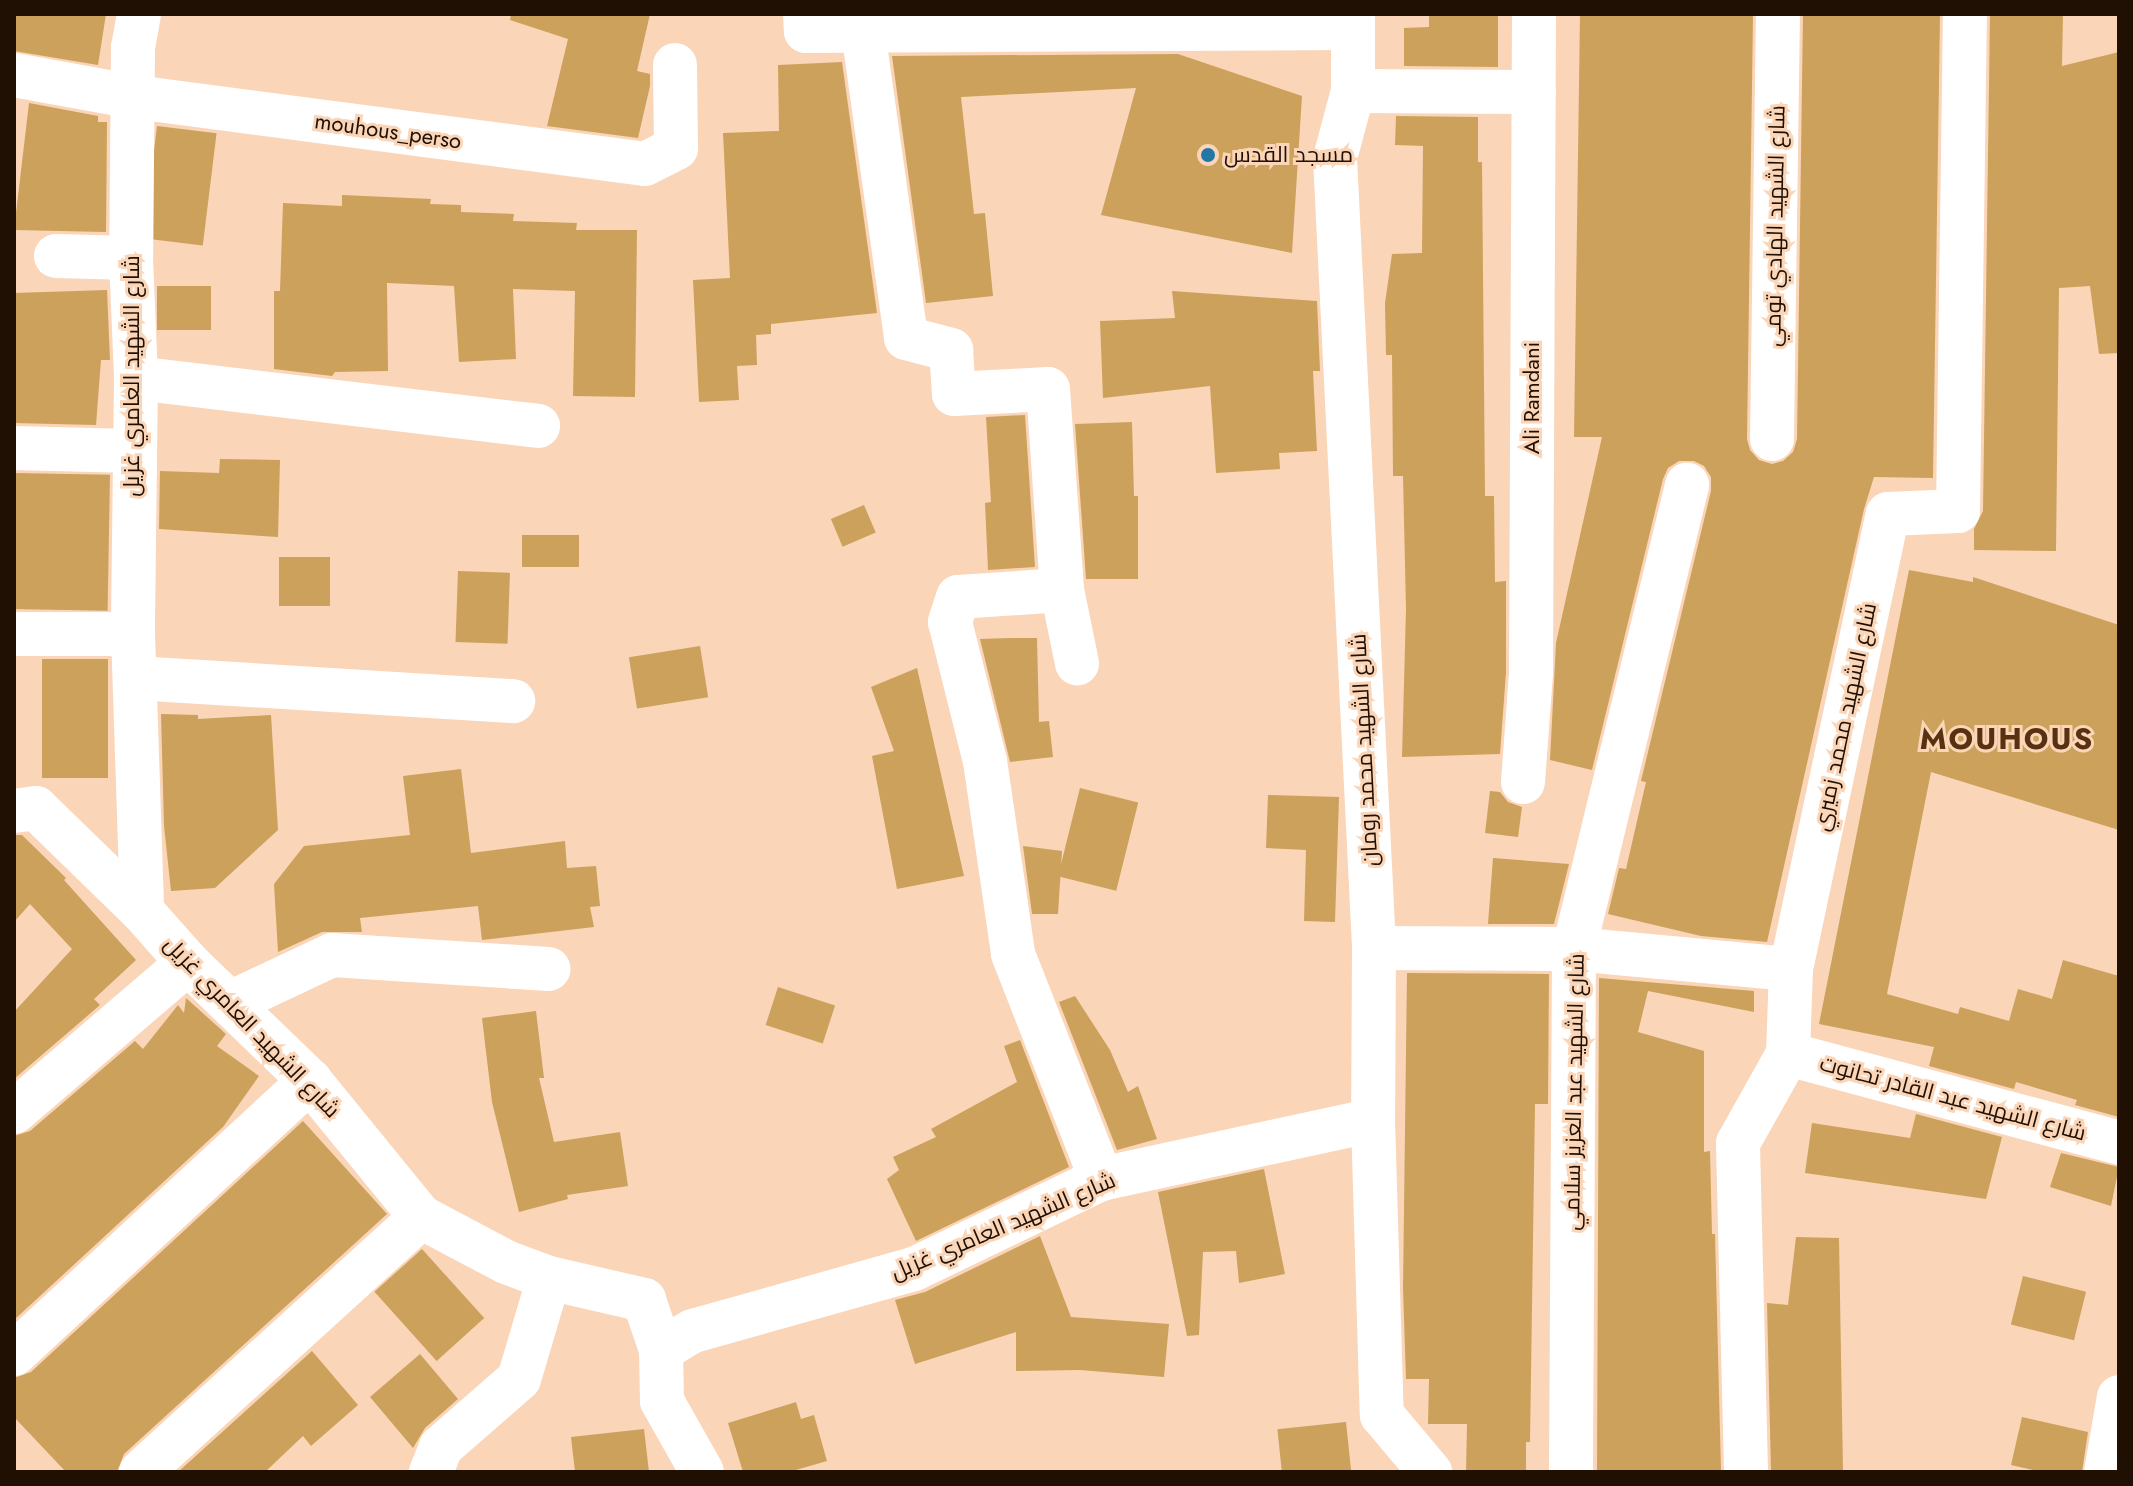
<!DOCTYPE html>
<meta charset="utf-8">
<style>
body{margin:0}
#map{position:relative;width:2133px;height:1486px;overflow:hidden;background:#fad5b8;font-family:Jost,Cairo,sans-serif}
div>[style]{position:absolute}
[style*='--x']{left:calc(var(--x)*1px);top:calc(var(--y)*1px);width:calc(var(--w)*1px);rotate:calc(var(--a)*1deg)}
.building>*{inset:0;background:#cba15b;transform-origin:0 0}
.minor>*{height:44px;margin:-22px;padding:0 22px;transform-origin:22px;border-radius:22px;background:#fff}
.dots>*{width:22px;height:22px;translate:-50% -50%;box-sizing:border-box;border:4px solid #fad5b8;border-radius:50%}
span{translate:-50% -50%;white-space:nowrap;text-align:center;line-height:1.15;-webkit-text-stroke:6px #fad5b8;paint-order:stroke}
.street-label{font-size:22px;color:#201004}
.poi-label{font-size:22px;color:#201004}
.left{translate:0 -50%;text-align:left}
.district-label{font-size:30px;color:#583210;font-weight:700;letter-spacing:2px}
.frame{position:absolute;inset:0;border:16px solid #201004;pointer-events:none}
</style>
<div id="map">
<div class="building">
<div style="clip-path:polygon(14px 14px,106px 14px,98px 65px,14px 51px)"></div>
<div style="clip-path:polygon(511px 14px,650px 14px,637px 71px,650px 74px,650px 86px,638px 138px,547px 126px,568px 39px,510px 20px)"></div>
<div style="clip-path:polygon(1429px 14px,1498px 14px,1498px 67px,1404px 66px,1404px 28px,1429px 27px)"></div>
<div style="clip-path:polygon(1580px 14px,1753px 14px,1747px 439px,1750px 450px,1759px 460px,1772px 464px,1783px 461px,1793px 452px,1797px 439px,1803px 14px,1940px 14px,1933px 478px,1874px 477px,1864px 509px,1767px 942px,1701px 936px,1608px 914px,1619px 868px,1626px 869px,1646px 782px,1641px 781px,1711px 491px,1711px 477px,1704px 466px,1694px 461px,1679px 461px,1668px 468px,1663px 479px,1592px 770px,1550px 760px,1556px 643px,1602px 437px,1574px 437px)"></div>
<div style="clip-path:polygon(1990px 14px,2063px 14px,2062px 66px,2119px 52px,2119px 353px,2099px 354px,2090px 286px,2059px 288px,2056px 551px,1974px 550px,1974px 529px,1983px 511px)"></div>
<div style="clip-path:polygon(1178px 54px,1302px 96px,1292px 253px,1101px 215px,1136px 88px,961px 97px,974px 214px,985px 213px,993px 296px,926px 303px,892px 56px)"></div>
<div style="clip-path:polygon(842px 62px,877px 313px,771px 324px,771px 334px,756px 335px,757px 365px,737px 366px,739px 400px,699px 402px,693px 280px,730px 278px,723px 133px,779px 131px,778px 65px)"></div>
<div style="clip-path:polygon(29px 103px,98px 116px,98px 122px,107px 122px,106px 232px,14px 230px)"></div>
<div style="clip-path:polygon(1396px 116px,1478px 117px,1478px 162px,1482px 162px,1485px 496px,1494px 496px,1495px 582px,1506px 581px,1506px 672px,1500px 754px,1402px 757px,1406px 609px,1403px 476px,1393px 476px,1392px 355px,1386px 355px,1385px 303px,1392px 254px,1422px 253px,1423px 146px,1395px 145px)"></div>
<div style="left:157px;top:126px;width:60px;height:113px;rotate:7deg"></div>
<div style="clip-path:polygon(342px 195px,431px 199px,430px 204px,461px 205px,461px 212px,514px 214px,513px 221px,577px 223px,576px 230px,637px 230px,635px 397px,573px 396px,575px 291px,513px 289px,516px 359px,459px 362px,454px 286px,387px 283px,388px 371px,335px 372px,332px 376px,274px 369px,274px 291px,280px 291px,283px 203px,342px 206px)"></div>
<div style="left:211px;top:286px;width:44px;height:54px;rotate:90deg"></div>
<div style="clip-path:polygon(107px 290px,110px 360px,101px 360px,96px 425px,14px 423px,14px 293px)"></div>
<div style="clip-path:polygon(1172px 291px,1317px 301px,1320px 371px,1313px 371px,1317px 451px,1279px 453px,1280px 469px,1216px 473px,1210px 386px,1103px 398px,1100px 321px,1175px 318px)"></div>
<div style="clip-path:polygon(1025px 415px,1035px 567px,988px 570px,985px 503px,991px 502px,986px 417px)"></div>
<div style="clip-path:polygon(1132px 422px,1134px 496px,1138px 496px,1138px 579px,1086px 579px,1075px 424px)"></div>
<div style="clip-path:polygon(220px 459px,280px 460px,278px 537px,159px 529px,160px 471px,219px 473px)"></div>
<div style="left:14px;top:473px;width:96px;height:136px;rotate:1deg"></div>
<div style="left:864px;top:505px;width:30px;height:36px;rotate:67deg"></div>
<div style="left:579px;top:535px;width:32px;height:57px;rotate:90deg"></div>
<div style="left:279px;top:557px;width:51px;height:49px"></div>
<div style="clip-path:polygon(1909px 570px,1973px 582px,1973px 577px,2119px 625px,2119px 830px,1931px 772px,1887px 994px,1958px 1014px,1960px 1007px,2009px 1021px,2018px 989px,2052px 999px,2063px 960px,2119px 976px,2119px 1117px,2075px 1105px,2077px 1100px,2016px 1082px,2014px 1089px,1929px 1066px,1934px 1047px,1819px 1024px)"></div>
<div style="left:458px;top:571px;width:52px;height:71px;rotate:2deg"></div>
<div style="clip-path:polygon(1010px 638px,1037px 638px,1039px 722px,1049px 721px,1053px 757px,1010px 762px,980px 639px)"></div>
<div style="left:700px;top:646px;width:52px;height:72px;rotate:81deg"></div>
<div style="left:42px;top:659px;width:66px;height:119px"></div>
<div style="clip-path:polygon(917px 668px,964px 876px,897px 889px,872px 756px,894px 751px,871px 687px)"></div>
<div style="clip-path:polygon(161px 714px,198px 715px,198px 719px,271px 715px,278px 830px,215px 888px,171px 891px,164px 826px)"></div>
<div style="clip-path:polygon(461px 769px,471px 853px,565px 841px,567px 868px,596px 866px,600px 906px,590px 907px,594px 927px,482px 940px,478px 906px,360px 918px,362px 932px,322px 932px,278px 952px,274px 884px,304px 846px,410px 835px,403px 776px)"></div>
<div style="left:1080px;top:788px;width:60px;height:91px;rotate:14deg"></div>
<div style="clip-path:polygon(1490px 791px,1500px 792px,1508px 802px,1522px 807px,1518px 837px,1485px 833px)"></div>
<div style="clip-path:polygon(1268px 795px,1339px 797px,1335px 922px,1304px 921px,1306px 850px,1266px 848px)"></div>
<div style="clip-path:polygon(14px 835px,22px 835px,66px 878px,64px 880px,136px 960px,94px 999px,100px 1005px,14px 1079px,14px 1012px,72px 949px,30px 904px,14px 922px)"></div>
<div style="clip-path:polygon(1023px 846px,1062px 851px,1058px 914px,1032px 914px)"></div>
<div style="clip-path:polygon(1493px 858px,1569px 864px,1554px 924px,1488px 924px)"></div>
<div style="clip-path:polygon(1407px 973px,1549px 974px,1548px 1104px,1535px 1104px,1530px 1442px,1526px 1442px,1526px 1472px,1466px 1472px,1467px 1424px,1428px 1424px,1429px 1379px,1406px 1379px,1403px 1288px)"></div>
<div style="clip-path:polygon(1599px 978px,1754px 991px,1754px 1012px,1648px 991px,1638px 1032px,1704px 1051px,1704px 1152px,1710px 1151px,1712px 1234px,1715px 1234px,1721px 1472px,1597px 1472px)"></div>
<div style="left:778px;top:987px;width:60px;height:40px;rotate:18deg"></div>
<div style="clip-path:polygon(1075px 996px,1110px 1050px,1128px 1092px,1138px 1086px,1157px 1139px,1117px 1150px,1059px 1002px)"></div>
<div style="clip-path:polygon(186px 998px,226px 1034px,217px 1046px,259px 1076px,223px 1127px,14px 1320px,14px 1136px,30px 1131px,135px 1041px,143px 1049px,178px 1005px,184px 1013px)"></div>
<div style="clip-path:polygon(536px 1011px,544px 1078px,539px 1078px,554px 1142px,620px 1132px,628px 1186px,567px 1195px,568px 1199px,519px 1212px,492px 1102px,482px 1018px)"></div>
<div style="clip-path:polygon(1020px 1040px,1069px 1167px,916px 1241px,887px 1179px,899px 1170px,893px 1157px,936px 1137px,931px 1129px,1017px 1082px,1004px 1046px)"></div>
<div style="clip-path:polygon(1916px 1114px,2002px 1137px,1986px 1199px,1805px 1173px,1812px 1123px,1910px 1138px)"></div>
<div style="clip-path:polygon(303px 1121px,387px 1214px,124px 1454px,117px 1472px,66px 1472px,14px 1417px,14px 1378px,31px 1372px)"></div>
<div style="clip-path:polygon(2061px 1153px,2119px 1167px,2111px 1206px,2050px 1187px)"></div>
<div style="clip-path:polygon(1264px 1169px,1285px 1274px,1239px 1283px,1236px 1251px,1203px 1252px,1199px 1335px,1187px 1336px,1158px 1192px)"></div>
<div style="clip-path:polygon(1040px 1236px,1071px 1317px,1169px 1324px,1164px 1377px,1080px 1370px,1016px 1371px,1016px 1332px,915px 1364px,895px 1300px,925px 1292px)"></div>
<div style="clip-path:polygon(1796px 1237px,1839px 1238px,1843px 1472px,1771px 1472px,1767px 1303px,1788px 1305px)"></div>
<div style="left:422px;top:1249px;width:93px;height:64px;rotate:48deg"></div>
<div style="left:2023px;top:1276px;width:65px;height:50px;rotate:14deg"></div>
<div style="clip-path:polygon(312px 1351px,358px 1405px,311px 1446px,303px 1436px,265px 1472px,178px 1472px)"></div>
<div style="clip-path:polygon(420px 1354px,458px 1399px,425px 1428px,413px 1448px,370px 1397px)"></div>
<div style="clip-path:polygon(796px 1402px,801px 1419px,814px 1415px,827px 1461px,789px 1472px,743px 1472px,728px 1423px)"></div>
<div style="clip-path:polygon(2022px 1417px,2088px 1432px,2082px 1472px,2042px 1472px,2011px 1465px)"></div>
<div style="left:1346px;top:1422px;width:50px;height:69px;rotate:84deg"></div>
<div style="clip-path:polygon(644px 1429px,649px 1472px,575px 1472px,571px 1437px)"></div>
</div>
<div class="minor">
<div style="--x:139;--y:14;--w:34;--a:100"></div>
<div style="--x:133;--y:47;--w:211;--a:90.5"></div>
<div style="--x:131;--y:258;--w:120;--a:87.6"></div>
<div style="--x:136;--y:378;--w:256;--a:90.7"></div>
<div style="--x:133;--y:634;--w:277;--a:88.1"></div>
<div style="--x:142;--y:911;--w:69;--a:48.5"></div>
<div style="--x:188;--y:963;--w:170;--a:44"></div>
<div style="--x:310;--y:1081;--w:176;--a:50.8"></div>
<div style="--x:421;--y:1217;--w:96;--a:27.9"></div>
<div style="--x:506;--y:1262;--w:46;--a:20.4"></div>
<div style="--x:549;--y:1278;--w:98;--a:13"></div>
<div style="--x:644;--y:1300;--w:53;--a:71.2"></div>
<div style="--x:661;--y:1350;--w:37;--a:-31"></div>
<div style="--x:693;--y:1331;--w:230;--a:-15.7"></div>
<div style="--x:914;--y:1269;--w:208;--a:-25.7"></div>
<div style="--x:1101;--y:1179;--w:278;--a:-12.2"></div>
<div style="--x:805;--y:14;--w:17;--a:87"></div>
<div style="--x:806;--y:31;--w:547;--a:-0.31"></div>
<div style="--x:1353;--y:14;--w:77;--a:90"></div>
<div style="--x:1353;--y:91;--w:69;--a:105"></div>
<div style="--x:1335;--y:158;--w:791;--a:87.17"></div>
<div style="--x:1374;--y:948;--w:172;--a:90.3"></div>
<div style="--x:1373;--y:1120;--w:295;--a:88.3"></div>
<div style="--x:1382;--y:1415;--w:75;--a:49.9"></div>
<div style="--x:863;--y:31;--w:310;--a:82"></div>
<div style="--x:906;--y:338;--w:47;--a:14.9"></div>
<div style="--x:951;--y:350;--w:44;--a:86.1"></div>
<div style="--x:954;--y:394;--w:94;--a:-3"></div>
<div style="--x:1048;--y:389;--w:201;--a:86"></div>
<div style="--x:1062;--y:590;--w:75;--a:78.4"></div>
<div style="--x:14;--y:75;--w:123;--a:10.3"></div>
<div style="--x:135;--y:97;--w:514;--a:7.48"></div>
<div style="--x:645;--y:164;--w:35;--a:-27"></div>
<div style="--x:676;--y:148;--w:83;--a:-90.7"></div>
<div style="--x:1353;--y:91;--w:181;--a:0.3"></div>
<div style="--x:56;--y:256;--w:75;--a:1.5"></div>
<div style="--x:136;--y:378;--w:405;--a:6.8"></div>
<div style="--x:1772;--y:439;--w:425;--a:-89.2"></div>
<div style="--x:14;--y:448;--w:118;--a:1.5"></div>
<div style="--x:1062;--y:590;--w:104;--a:176.1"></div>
<div style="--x:958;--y:597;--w:26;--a:108"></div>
<div style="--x:950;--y:622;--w:143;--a:75.9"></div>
<div style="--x:985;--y:761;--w:195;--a:81.7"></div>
<div style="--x:1013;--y:954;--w:242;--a:68.6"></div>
<div style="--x:14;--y:634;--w:119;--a:0"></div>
<div style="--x:135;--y:678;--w:379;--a:3.5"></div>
<div style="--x:1523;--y:782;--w:109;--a:-85.8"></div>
<div style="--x:1531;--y:673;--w:659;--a:-89.74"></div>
<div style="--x:14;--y:811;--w:22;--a:-8"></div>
<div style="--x:36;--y:808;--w:148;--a:44.2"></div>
<div style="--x:1374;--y:948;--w:200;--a:0.3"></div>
<div style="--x:1574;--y:949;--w:218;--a:5.3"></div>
<div style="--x:230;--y:1003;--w:113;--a:-25.2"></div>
<div style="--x:332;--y:955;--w:217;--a:3.7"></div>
<div style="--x:1788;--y:1054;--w:343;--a:15"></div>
<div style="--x:14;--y:1112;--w:229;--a:-40.6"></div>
<div style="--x:661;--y:1350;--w:51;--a:88.9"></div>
<div style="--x:662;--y:1401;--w:81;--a:60.6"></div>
<div style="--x:14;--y:1354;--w:403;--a:-42.7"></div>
<div style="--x:141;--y:1472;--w:379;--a:-42.3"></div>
<div style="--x:431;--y:1472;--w:27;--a:-68"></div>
<div style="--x:441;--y:1447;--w:103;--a:-41.1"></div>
<div style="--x:519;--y:1379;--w:105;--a:-73.5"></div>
<div style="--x:1571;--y:1472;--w:523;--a:-89.67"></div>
<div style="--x:1574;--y:949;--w:478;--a:-76.3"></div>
<div style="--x:1746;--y:1472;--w:329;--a:-91.4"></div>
<div style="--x:1738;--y:1143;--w:102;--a:-60.7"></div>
<div style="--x:1788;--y:1054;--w:85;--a:-88"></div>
<div style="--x:1791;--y:969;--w:465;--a:-78"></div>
<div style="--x:1888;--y:514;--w:70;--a:-2.5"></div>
<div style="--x:1958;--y:511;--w:497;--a:-89.2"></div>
<div style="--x:2106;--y:1472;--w:76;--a:-80.2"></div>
</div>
<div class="dots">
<div style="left:1208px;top:155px;background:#2377a7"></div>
</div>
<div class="street-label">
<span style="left:388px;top:131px;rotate:8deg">mouhous_perso</span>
<span style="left:1775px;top:226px;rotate:-89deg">شارع الشهيد الهادي تومي</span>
<span style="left:132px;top:376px;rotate:-90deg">شارع الشهيد العامري غزيل</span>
<span style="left:1532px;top:398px;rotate:-90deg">Ali Ramdani</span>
<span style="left:1845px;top:717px;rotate:-78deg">شارع الشهيد محمد زميري</span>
<span style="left:1364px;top:750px;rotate:-93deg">شارع الشهيد محمد رومان</span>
<span style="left:252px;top:1027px;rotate:46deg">شارع الشهيد العامري غزيل</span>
<span style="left:1574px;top:1092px;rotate:-89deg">شارع الشهيد عبد العزيز سلامي</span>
<span style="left:1953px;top:1098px;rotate:15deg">شارع الشهيد عبد القادر تحانوت</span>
<span style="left:1003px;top:1226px;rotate:-23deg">شارع الشهيد العامري غزيل</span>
</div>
<div class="poi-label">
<span class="left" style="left:1224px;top:155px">مسجد القدس</span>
</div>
<div class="district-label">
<span style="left:2007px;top:739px">MOUHOUS</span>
</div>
<div class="frame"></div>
</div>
